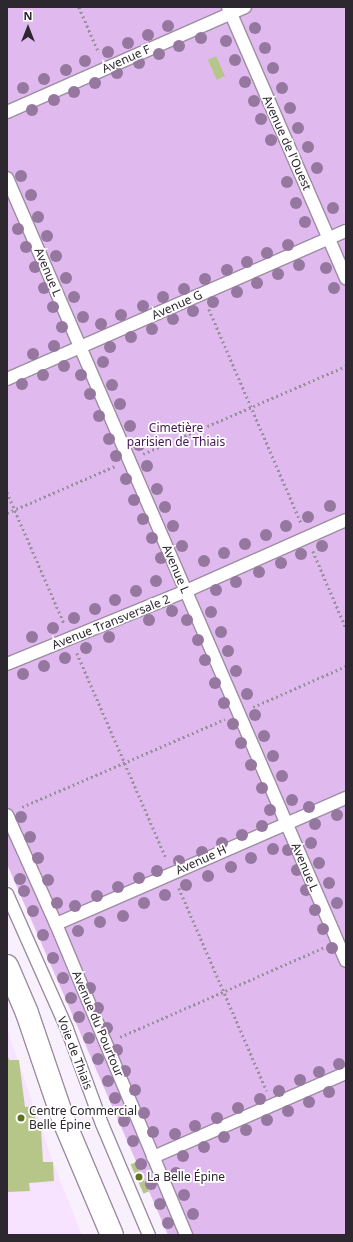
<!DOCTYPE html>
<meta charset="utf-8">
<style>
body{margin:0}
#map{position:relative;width:353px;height:1242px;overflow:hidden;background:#f9f0fd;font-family:"Noto Sans",sans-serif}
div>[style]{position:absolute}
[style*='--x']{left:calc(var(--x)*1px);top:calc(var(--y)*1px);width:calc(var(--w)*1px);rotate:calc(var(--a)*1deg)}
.built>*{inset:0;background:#f7e3ff}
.green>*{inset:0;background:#e0b9ef}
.building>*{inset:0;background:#b5c688;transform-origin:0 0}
.path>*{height:2.5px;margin-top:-1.25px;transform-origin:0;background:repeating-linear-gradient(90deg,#98909b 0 2px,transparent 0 5px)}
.roads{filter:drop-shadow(1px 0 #9c8da1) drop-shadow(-1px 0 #9c8da1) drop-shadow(0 1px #9c8da1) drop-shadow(0 -1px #9c8da1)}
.service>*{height:12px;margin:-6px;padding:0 6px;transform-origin:6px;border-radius:6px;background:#fff}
.tertiary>*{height:22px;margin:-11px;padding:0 11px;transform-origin:11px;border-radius:11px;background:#fff}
.trees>*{width:12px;height:12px;margin:-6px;border-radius:50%;background:#9577a0}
.dots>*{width:11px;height:11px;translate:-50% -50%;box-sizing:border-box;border:2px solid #fff;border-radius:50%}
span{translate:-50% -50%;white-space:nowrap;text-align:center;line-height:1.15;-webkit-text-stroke:3.5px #fff;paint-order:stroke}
.street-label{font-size:12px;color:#2d272f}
.park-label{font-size:12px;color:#441453}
.poi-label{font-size:12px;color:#2d272f}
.left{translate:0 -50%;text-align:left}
.frame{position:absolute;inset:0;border:8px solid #2d272f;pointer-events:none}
.north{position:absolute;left:8px;top:8px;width:40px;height:40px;-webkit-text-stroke:3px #fff;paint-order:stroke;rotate:0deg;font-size:11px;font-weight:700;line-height:16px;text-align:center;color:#2d272f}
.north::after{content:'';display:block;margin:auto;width:14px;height:18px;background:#2d272f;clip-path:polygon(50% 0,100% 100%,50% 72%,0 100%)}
</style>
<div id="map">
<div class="built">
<div style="clip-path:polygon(7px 1029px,53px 1162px,82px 1235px,7px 1235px)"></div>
</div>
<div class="green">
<div style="clip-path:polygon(7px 7px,346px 7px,346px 1235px,168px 1235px,7px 864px)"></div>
</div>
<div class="building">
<div style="left:216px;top:56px;width:22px;height:9px;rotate:66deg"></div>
<div style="clip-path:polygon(7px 1054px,9px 1060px,19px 1060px,25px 1107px,34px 1106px,36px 1129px,41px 1129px,43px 1162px,53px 1162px,54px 1181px,29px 1183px,30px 1191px,7px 1192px)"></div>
<div style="left:136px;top:1162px;width:32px;height:6px;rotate:66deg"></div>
</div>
<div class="path">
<div style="--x:79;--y:7;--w:50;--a:66.5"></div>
<div style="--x:209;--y:309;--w:233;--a:66.7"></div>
<div style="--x:143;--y:454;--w:221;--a:-23.4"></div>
<div style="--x:7;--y:492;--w:143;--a:66.5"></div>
<div style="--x:7;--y:513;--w:118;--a:-23.5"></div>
<div style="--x:313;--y:551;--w:84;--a:66.8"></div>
<div style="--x:77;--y:653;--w:223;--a:66.5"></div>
<div style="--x:253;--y:707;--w:102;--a:-23.8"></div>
<div style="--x:22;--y:807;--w:221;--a:-23.4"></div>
<div style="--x:179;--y:888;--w:221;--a:66.6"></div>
<div style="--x:120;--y:1037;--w:222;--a:-23.7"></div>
</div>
<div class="roads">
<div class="service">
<div style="--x:228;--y:7;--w:296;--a:66.5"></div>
<div style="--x:7;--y:112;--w:260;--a:-23.8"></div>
<div style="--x:7;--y:178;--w:853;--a:66.59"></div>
<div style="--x:7;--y:379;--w:370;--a:-23.6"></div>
<div style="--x:7;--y:664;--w:193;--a:-22.2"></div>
<div style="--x:186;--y:591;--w:175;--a:-23.9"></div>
<div style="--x:7;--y:815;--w:120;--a:65.8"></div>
<div style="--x:56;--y:924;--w:337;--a:67.3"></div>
<div style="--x:7;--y:894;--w:148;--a:66"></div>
<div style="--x:67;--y:1029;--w:101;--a:69.8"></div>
<div style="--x:102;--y:1124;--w:121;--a:67.1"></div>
<div style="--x:56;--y:924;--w:316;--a:-23.5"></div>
<div style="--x:153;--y:1157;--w:210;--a:-23.5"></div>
</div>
<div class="tertiary">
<div style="--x:7;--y:966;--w:51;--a:66.9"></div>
<div style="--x:27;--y:1013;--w:112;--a:71.2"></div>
<div style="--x:63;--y:1119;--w:126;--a:67.1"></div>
</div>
</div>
<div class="trees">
<div style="left:168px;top:26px"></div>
<div style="left:255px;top:28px"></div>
<div style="left:148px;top:35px"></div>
<div style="left:201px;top:38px"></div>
<div style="left:226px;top:41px"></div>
<div style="left:128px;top:43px"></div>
<div style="left:179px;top:46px"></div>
<div style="left:265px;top:48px"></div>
<div style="left:108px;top:52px"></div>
<div style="left:159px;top:54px"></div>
<div style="left:235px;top:60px"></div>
<div style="left:85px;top:61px"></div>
<div style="left:139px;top:63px"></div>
<div style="left:273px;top:68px"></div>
<div style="left:66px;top:70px"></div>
<div style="left:117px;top:73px"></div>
<div style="left:44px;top:79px"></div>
<div style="left:245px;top:82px"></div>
<div style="left:95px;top:83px"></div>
<div style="left:23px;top:88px"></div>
<div style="left:282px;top:88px"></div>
<div style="left:74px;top:92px"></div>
<div style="left:54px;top:100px"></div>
<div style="left:254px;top:101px"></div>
<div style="left:290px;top:108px"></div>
<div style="left:32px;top:110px"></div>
<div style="left:261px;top:119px"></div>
<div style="left:298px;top:128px"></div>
<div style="left:271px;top:140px"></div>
<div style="left:308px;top:147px"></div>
<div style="left:317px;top:168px"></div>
<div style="left:21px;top:176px"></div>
<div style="left:287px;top:182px"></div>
<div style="left:31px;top:195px"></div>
<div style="left:296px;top:203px"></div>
<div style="left:333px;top:208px"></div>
<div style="left:38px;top:217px"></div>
<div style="left:305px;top:222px"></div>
<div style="left:18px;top:229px"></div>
<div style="left:47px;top:236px"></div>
<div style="left:288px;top:245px"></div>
<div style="left:26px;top:247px"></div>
<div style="left:267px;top:253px"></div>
<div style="left:56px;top:256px"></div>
<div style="left:247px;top:262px"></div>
<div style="left:299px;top:265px"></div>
<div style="left:35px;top:267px"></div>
<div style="left:326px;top:268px"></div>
<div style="left:227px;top:270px"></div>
<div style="left:278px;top:274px"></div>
<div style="left:66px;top:278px"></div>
<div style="left:205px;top:279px"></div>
<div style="left:257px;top:283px"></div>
<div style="left:44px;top:288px"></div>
<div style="left:334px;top:288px"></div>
<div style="left:184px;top:289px"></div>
<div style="left:237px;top:292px"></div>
<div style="left:74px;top:297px"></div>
<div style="left:163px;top:297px"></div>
<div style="left:213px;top:302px"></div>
<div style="left:143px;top:306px"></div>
<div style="left:53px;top:307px"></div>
<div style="left:193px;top:311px"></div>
<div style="left:121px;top:315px"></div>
<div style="left:83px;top:317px"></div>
<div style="left:173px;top:319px"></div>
<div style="left:101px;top:324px"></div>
<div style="left:62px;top:327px"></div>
<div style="left:152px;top:329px"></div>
<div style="left:131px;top:337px"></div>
<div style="left:54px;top:346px"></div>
<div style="left:110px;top:347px"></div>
<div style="left:33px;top:354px"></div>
<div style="left:103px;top:362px"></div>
<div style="left:64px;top:366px"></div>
<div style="left:43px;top:375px"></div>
<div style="left:81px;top:375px"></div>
<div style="left:22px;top:384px"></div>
<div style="left:112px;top:385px"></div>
<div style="left:90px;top:394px"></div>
<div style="left:120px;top:404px"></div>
<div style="left:99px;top:416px"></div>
<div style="left:130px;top:426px"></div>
<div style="left:109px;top:439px"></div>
<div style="left:139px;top:445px"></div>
<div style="left:116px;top:456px"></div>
<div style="left:147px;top:466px"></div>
<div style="left:126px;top:479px"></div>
<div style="left:157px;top:489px"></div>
<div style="left:134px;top:500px"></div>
<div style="left:330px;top:506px"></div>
<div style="left:165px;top:507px"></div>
<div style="left:308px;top:517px"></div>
<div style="left:143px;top:519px"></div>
<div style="left:173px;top:526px"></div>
<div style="left:286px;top:526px"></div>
<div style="left:266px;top:535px"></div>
<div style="left:152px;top:538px"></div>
<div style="left:245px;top:544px"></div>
<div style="left:182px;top:546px"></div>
<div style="left:322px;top:546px"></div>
<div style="left:224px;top:553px"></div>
<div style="left:301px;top:554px"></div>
<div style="left:161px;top:558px"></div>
<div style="left:204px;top:561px"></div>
<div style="left:281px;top:563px"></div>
<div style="left:259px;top:572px"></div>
<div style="left:156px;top:581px"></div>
<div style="left:236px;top:582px"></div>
<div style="left:216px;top:590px"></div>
<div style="left:136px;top:591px"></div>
<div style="left:115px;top:600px"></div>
<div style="left:95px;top:609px"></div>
<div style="left:172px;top:611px"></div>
<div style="left:211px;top:612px"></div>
<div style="left:74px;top:618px"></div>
<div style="left:149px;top:620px"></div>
<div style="left:187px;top:620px"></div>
<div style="left:53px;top:628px"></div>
<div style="left:221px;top:632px"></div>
<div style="left:32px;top:637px"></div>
<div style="left:109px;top:637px"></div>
<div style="left:198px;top:640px"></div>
<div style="left:86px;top:648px"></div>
<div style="left:228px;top:651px"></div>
<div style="left:65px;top:658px"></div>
<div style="left:205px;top:660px"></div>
<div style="left:44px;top:666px"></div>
<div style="left:236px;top:671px"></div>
<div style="left:23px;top:674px"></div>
<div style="left:215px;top:683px"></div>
<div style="left:247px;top:694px"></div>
<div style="left:224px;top:703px"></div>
<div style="left:255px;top:715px"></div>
<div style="left:233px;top:724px"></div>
<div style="left:264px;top:736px"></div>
<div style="left:241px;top:743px"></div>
<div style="left:273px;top:756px"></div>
<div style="left:251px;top:765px"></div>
<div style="left:282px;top:776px"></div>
<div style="left:262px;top:788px"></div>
<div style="left:292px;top:800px"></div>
<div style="left:309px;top:807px"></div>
<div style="left:270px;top:810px"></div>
<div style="left:337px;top:815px"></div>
<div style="left:21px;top:817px"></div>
<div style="left:315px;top:824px"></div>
<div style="left:262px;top:826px"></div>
<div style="left:242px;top:835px"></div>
<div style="left:30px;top:837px"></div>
<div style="left:222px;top:843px"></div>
<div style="left:311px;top:843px"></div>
<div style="left:273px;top:849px"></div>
<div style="left:288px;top:850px"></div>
<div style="left:202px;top:852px"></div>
<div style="left:38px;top:858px"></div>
<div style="left:251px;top:858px"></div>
<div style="left:179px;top:861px"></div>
<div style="left:319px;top:863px"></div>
<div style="left:231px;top:867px"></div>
<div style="left:297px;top:870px"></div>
<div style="left:157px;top:871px"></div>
<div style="left:208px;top:876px"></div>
<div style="left:139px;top:878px"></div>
<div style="left:20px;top:879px"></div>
<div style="left:48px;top:880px"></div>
<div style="left:329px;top:883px"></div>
<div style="left:186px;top:885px"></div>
<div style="left:118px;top:887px"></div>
<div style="left:306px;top:890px"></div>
<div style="left:24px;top:891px"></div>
<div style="left:165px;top:895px"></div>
<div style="left:97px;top:896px"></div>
<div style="left:57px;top:903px"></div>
<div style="left:144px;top:903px"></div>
<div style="left:337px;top:903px"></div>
<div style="left:75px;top:906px"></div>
<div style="left:315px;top:910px"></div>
<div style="left:33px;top:911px"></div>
<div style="left:123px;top:916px"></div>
<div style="left:100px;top:922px"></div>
<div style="left:323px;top:929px"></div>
<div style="left:78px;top:931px"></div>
<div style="left:43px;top:935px"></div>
<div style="left:332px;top:948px"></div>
<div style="left:53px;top:958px"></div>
<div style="left:63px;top:978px"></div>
<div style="left:90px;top:988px"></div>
<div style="left:71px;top:998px"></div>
<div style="left:98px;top:1008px"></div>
<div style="left:79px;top:1017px"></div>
<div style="left:107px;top:1028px"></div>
<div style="left:89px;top:1038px"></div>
<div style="left:117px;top:1050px"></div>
<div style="left:98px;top:1059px"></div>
<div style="left:339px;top:1064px"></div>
<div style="left:125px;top:1071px"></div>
<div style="left:319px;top:1072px"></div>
<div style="left:300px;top:1080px"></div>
<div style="left:108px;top:1081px"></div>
<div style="left:135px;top:1090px"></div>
<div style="left:279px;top:1091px"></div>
<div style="left:329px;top:1092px"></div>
<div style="left:115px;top:1098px"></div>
<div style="left:260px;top:1099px"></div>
<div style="left:309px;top:1102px"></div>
<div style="left:238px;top:1108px"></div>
<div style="left:288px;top:1111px"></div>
<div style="left:144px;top:1113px"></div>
<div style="left:217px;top:1118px"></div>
<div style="left:267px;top:1120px"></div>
<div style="left:124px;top:1121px"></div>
<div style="left:195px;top:1126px"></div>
<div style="left:246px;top:1130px"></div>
<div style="left:153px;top:1132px"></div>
<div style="left:175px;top:1134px"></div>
<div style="left:224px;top:1137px"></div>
<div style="left:133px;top:1141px"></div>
<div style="left:204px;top:1147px"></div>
<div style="left:183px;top:1156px"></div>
<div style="left:141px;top:1164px"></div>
<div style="left:176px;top:1173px"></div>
<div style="left:151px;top:1184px"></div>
<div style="left:184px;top:1195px"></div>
<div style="left:160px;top:1204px"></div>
<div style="left:193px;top:1214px"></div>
<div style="left:168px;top:1223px"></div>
</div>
<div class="dots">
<div style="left:21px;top:1118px;background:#617220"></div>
<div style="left:139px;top:1177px;background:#617220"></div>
</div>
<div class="street-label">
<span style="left:126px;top:59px;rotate:-24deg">Avenue F</span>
<span style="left:287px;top:143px;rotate:66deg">Avenue de l'Ouest</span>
<span style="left:48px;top:272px;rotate:67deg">Avenue L</span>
<span style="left:177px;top:305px;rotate:-24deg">Avenue G</span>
<span style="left:176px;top:569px;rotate:67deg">Avenue L</span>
<span style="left:111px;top:622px;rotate:-22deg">Avenue Transversale 2</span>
<span style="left:201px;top:860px;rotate:-24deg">Avenue H</span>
<span style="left:305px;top:867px;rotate:67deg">Avenue L</span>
<span style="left:98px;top:1024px;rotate:67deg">Avenue du Pourtour</span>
<span style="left:75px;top:1053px;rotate:69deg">Voie de Thiais</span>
</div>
<div class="park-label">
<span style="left:176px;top:435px">Cimetière<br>parisien de Thiais</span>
</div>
<div class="poi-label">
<span class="left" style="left:29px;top:1118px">Centre Commercial<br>Belle Épine</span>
<span class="left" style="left:147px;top:1177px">La Belle Épine</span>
</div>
<div class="frame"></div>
<div class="north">N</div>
</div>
